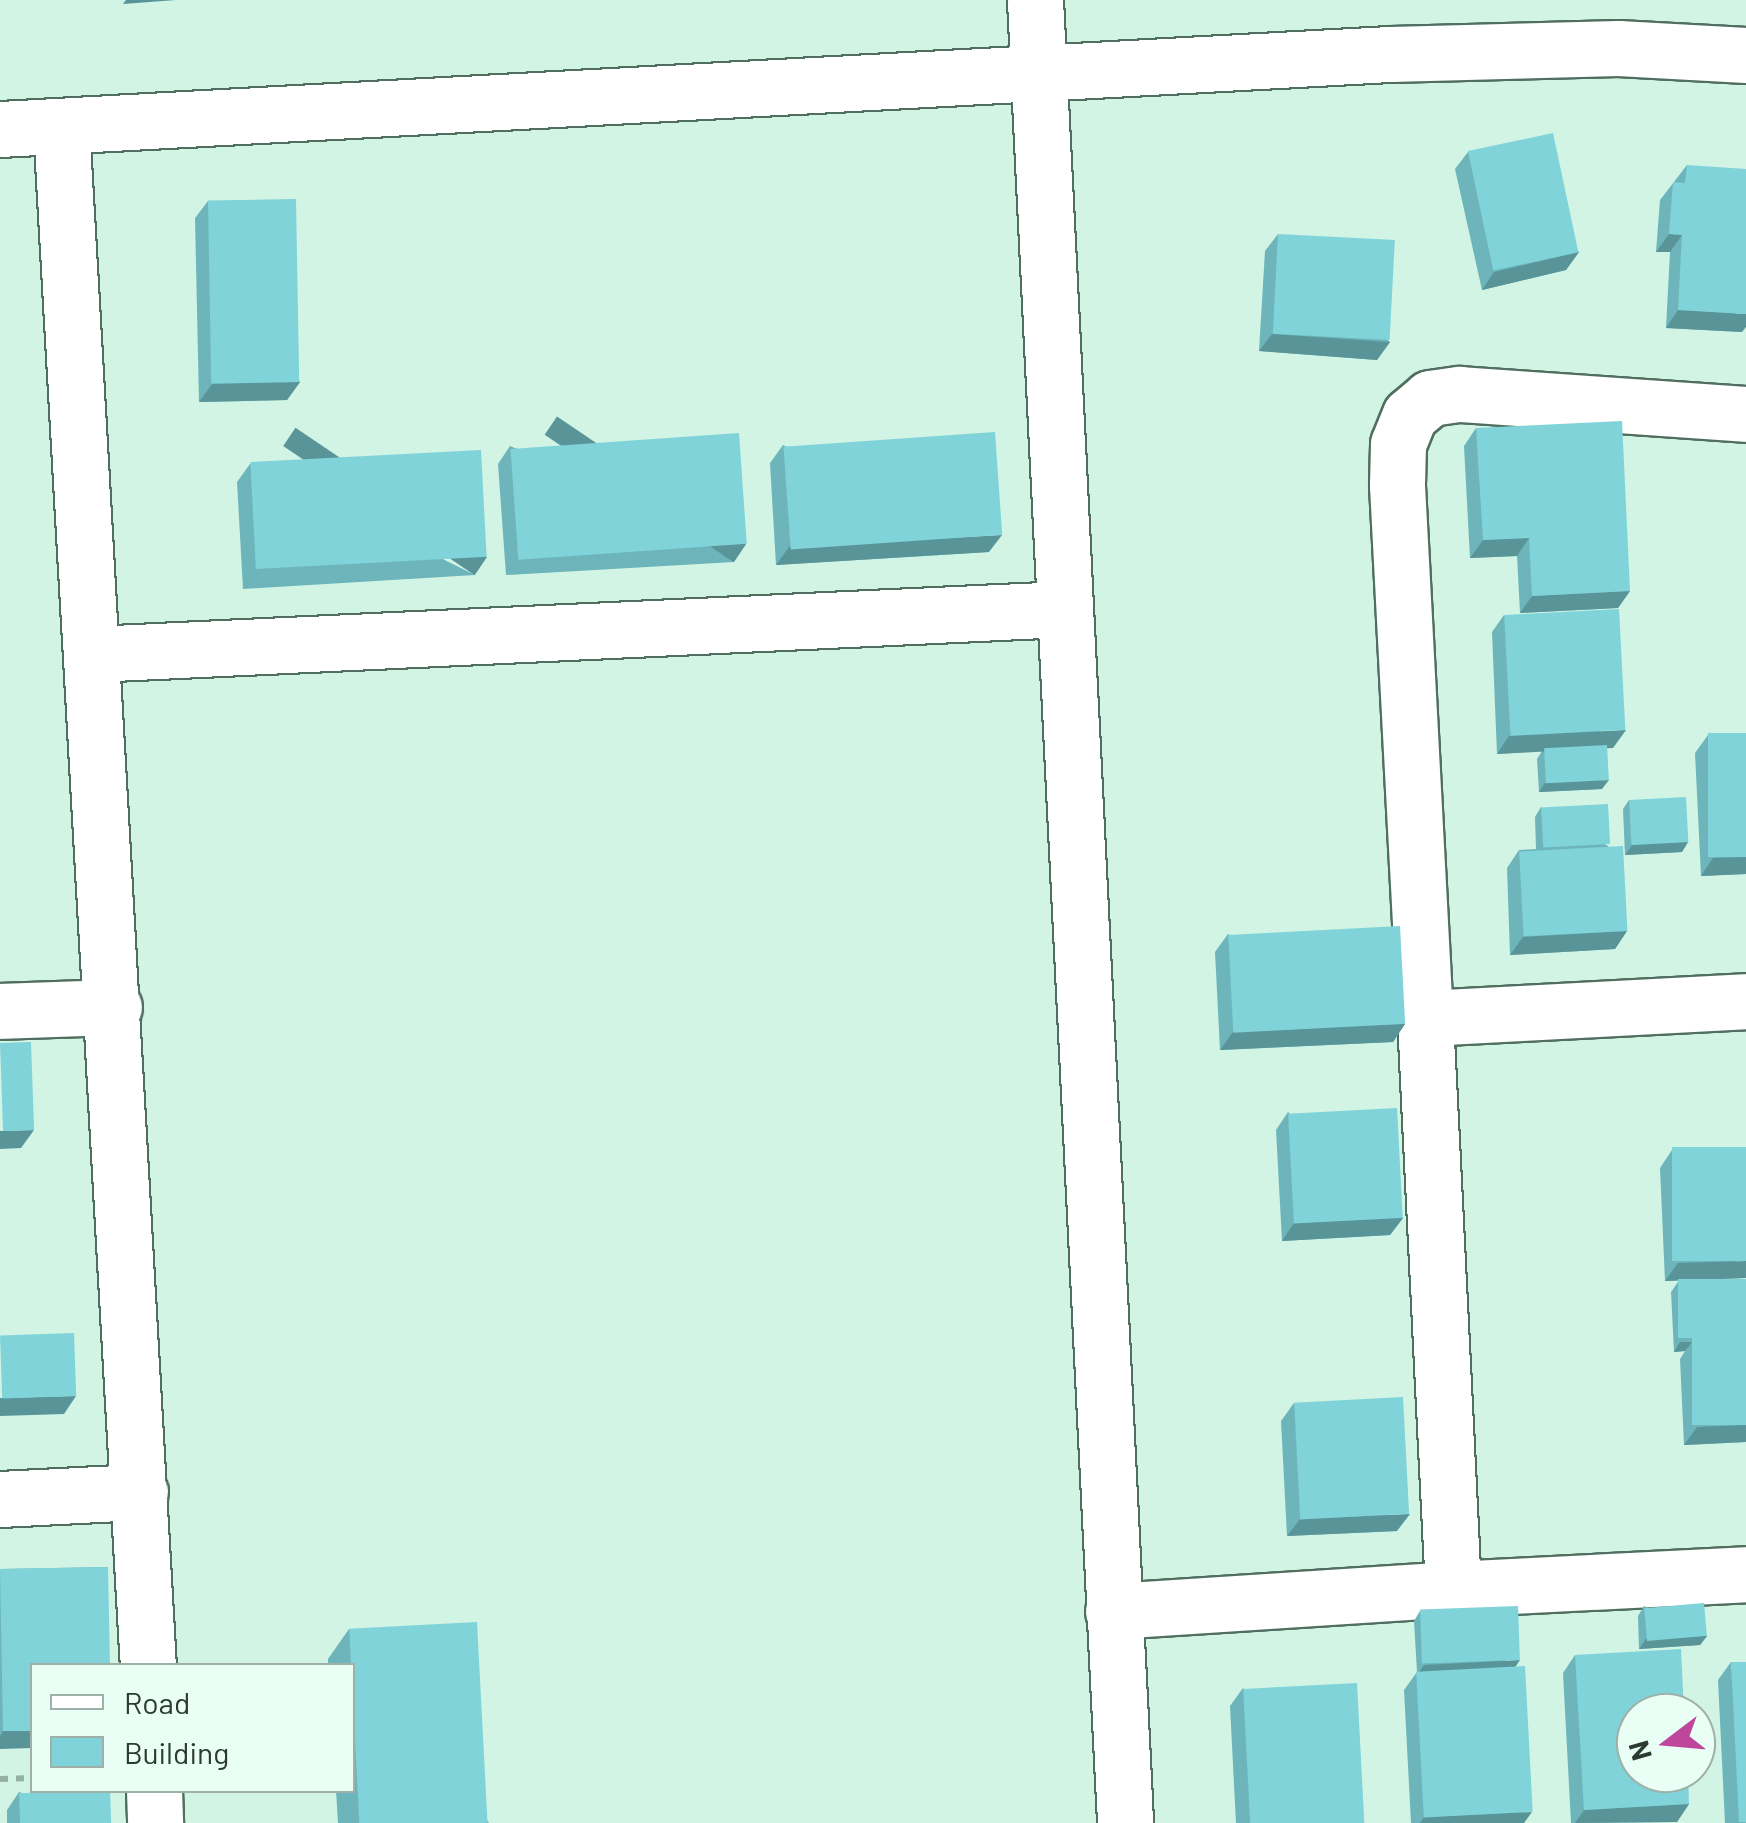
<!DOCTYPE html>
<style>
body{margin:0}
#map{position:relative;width:1746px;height:1823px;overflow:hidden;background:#d1f4e4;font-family:Barlow,sans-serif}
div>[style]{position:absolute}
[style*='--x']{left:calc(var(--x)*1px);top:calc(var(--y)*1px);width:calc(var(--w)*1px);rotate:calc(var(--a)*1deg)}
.path>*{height:6px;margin-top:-3px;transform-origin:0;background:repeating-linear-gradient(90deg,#95b0a4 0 8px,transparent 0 16px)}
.roads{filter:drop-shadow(2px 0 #506f61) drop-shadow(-2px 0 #506f61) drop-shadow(0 2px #506f61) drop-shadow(0 -2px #506f61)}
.minor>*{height:55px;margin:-27.5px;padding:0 27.5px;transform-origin:27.5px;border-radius:27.5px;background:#fff}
.wall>*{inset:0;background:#6db5bb}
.shaded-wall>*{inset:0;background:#599498;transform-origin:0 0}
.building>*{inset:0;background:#7fd3d9;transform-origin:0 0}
span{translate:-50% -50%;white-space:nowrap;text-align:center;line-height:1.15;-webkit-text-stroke:8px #e9fef4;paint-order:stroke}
.legend{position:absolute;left:30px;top:1663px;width:325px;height:130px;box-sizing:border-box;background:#e9fef4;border:2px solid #9eb0a7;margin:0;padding:12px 18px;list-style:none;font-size:30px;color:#2d3a34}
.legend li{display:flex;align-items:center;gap:20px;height:50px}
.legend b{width:50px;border:2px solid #9eb0a7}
.north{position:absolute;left:1616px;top:1693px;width:100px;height:100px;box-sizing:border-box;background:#e9fef4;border:2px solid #9eb0a7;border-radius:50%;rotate:254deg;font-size:28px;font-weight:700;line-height:40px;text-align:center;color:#2d3a34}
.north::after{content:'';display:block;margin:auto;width:35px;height:45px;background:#be479c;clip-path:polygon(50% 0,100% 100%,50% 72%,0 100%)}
</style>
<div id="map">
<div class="path">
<div style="--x:0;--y:1779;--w:32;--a:-2"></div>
</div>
<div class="roads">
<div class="minor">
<div style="--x:1035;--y:0;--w:1825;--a:87.17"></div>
<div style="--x:61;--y:126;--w:1542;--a:86.77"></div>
<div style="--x:0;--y:129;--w:1392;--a:-3.09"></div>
<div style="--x:1390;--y:54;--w:228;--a:-1.5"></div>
<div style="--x:1618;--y:48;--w:128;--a:3.1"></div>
<div style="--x:92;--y:654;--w:972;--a:-2.65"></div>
<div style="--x:0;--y:1011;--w:114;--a:-2"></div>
<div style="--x:1425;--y:1018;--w:534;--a:-93.01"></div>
<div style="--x:1397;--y:485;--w:41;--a:-88.6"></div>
<div style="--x:1398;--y:444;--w:31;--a:-68"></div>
<div style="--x:1410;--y:415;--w:26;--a:-40"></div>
<div style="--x:1430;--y:398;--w:30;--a:-8"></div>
<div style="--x:1460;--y:394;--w:287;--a:4"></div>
<div style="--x:0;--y:1499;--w:140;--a:-2.9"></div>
<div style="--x:1453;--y:1589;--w:293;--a:-2.9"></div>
<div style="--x:1113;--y:1611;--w:341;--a:-3.7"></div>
<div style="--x:1453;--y:1589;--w:572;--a:-92.81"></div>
<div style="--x:1425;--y:1018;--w:321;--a:-3"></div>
<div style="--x:154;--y:1790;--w:33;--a:88"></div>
</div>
</div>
<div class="wall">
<div style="clip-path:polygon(1468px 152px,1579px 252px,1566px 270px,1482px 290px,1455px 169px)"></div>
<div style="clip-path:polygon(1687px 165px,1742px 332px,1666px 328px,1670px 252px,1656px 252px,1660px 200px)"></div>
<div style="clip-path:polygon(208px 201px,300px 382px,287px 400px,199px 402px,195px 218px)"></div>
<div style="clip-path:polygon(1278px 234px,1390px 342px,1377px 360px,1259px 351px,1265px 251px)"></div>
<div style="clip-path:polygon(1476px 428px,1630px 591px,1618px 608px,1520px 613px,1517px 556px,1470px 558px,1464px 446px)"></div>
<div style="clip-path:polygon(783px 445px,989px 552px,776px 565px,770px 463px)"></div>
<div style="clip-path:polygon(510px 446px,746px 544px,734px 562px,506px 575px,498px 464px)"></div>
<div style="clip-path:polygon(250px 464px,475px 575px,243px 589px,237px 482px)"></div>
<div style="clip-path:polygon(1504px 615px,1613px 748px,1607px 748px,1602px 789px,1539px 792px,1537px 759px,1542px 751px,1497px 754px,1492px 632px)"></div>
<div style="clip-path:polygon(1746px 733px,1746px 874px,1701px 876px,1695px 753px,1708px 735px)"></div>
<div style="clip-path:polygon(1629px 800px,1688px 842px,1682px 852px,1625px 855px,1623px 809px)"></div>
<div style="clip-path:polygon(1541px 807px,1608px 846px,1627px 931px,1615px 949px,1510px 955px,1507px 868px,1519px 850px,1536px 849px,1535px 817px)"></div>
<div style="clip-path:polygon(1228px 934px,1405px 1024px,1393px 1042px,1220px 1050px,1215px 952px)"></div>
<div style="clip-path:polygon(1288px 1112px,1403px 1218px,1390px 1235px,1282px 1241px,1276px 1130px)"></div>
<div style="clip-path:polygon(1672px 1150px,1746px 1278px,1665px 1281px,1660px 1168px)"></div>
<div style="clip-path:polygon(1746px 1279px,1746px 1442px,1684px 1445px,1680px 1359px,1685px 1351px,1674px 1352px,1671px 1292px,1678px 1282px)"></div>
<div style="clip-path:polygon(1294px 1403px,1397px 1531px,1287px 1536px,1281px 1421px)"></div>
<div style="clip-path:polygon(108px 1567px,0 1749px,0 1569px)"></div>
<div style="clip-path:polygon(1644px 1606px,1707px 1636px,1700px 1645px,1639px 1649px,1638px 1616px)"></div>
<div style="clip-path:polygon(1420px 1611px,1515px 1666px,1524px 1823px,1411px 1823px,1404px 1690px,1417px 1672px,1414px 1621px)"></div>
<div style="clip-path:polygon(349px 1629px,489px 1823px,338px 1823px,336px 1790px,352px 1790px,352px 1666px,328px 1666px,328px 1659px)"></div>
<div style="clip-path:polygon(1575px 1655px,1689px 1804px,1677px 1822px,1571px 1823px,1563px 1673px)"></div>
<div style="clip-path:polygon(1731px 1662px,1746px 1823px,1725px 1823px,1718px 1680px)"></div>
<div style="clip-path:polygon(1243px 1688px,1364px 1823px,1236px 1823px,1230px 1706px)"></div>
<div style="clip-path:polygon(19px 1792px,111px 1823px,7px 1823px,7px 1810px)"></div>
</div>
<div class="shaded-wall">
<div style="clip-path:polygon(126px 0,176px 0,123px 4px)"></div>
<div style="clip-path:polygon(1669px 234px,1682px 235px,1670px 252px,1656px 252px)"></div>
<div style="clip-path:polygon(1579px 252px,1566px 270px,1482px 290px,1494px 272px)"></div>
<div style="clip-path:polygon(1678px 310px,1746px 314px,1746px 327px,1742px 332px,1666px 328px)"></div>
<div style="clip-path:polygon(1272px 334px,1390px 342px,1377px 360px,1259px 351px)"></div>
<div style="clip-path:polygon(300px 382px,287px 400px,199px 402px,212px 384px)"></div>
<div style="clip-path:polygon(1002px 535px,989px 552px,776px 565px,789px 547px)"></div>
<div style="clip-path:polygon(1529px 538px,1517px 556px,1470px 558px,1483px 540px)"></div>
<div style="left:746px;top:544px;width:22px;height:228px;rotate:124deg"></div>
<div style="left:487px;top:557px;width:22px;height:231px;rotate:124deg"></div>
<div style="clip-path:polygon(1630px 591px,1618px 608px,1520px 613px,1532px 596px)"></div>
<div style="clip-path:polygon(1626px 730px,1613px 748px,1497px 754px,1509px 736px)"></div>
<div style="clip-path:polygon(1609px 780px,1602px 789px,1539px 792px,1545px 783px)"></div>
<div style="clip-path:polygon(1688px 842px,1682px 852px,1625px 855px,1632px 845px)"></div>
<div style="clip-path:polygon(1746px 857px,1746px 874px,1701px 876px,1713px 858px)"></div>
<div style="clip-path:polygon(1627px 931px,1615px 949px,1510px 955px,1523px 937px)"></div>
<div style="clip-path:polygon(1405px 1024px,1393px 1042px,1220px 1050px,1233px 1032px)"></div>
<div style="clip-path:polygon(34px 1130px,21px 1148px,0 1149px,0 1131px)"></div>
<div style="clip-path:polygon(1403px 1218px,1390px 1235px,1282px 1241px,1294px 1223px)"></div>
<div style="clip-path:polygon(1746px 1261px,1746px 1278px,1665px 1281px,1678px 1263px)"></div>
<div style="clip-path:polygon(1680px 1342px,1692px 1342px,1685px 1351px,1674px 1352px)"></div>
<div style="clip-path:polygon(76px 1396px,64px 1414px,0 1416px,0 1398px)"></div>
<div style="clip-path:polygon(1746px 1425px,1746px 1442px,1684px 1445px,1697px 1427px)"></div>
<div style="clip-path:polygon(1410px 1514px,1397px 1531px,1287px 1536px,1300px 1519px)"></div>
<div style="clip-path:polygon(1707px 1636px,1700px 1645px,1639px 1649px,1646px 1639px)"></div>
<div style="clip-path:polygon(1520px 1660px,1514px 1669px,1417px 1675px,1424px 1665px)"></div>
<div style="clip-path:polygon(3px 1731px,32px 1731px,32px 1748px,0 1749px,0 1736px)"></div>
<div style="clip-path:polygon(1689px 1804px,1677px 1822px,1575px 1823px,1584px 1810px)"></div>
<div style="clip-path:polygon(1532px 1812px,1524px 1823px,1420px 1823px,1424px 1817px)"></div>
</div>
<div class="building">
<div style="left:1553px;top:133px;width:122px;height:87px;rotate:78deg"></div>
<div style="clip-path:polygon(1687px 165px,1746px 169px,1746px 314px,1678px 310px,1682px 235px,1669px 234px,1673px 182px,1685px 183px)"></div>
<div style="left:296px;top:199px;width:183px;height:88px;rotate:89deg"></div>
<div style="left:1278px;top:234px;width:117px;height:100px;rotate:3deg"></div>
<div style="clip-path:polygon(1622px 421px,1630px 591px,1532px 596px,1529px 538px,1483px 540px,1476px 428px)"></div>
<div style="left:995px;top:432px;width:103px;height:212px;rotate:86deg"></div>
<div style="left:739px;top:433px;width:111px;height:229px;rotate:86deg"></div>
<div style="left:481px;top:450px;width:107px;height:231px;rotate:87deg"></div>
<div style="left:1619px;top:609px;width:121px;height:115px;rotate:87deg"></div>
<div style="left:1746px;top:733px;width:124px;height:38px;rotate:90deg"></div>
<div style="left:1607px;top:745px;width:35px;height:63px;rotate:87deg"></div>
<div style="left:1686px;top:797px;width:45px;height:57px;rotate:87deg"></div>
<div style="left:1608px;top:804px;width:40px;height:67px;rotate:87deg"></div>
<div style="left:1623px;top:846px;width:85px;height:104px;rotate:87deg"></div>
<div style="left:1400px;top:926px;width:98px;height:172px;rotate:87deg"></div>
<div style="left:31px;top:1042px;width:88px;height:31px;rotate:88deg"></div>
<div style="left:1397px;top:1108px;width:110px;height:109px;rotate:87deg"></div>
<div style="left:1746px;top:1147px;width:114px;height:74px;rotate:90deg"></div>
<div style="left:1746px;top:1279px;width:59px;height:68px;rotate:90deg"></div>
<div style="left:74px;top:1333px;width:63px;height:74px;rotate:88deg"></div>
<div style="left:1746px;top:1338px;width:87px;height:54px;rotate:90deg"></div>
<div style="left:1403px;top:1397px;width:117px;height:109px;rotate:87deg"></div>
<div style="clip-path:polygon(108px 1567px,110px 1666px,32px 1666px,32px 1731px,3px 1731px,0 1569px)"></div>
<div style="left:1704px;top:1603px;width:33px;height:60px;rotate:85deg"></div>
<div style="left:1518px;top:1606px;width:54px;height:98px;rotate:88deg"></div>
<div style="left:477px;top:1622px;width:201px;height:128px;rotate:87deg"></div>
<div style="clip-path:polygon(1681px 1649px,1684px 1713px,1636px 1713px,1636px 1773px,1688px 1773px,1689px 1804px,1584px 1810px,1575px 1655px)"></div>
<div style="clip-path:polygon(1731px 1662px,1746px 1662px,1746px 1822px,1739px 1822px)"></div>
<div style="left:1525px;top:1666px;width:146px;height:109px;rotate:87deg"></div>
<div style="left:1357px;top:1683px;width:140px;height:114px;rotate:87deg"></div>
<div style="left:110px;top:1790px;width:33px;height:91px;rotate:88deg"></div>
</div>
<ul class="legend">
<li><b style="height:12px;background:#fff"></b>Road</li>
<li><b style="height:28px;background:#7fd3d9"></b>Building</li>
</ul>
<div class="north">N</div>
</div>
